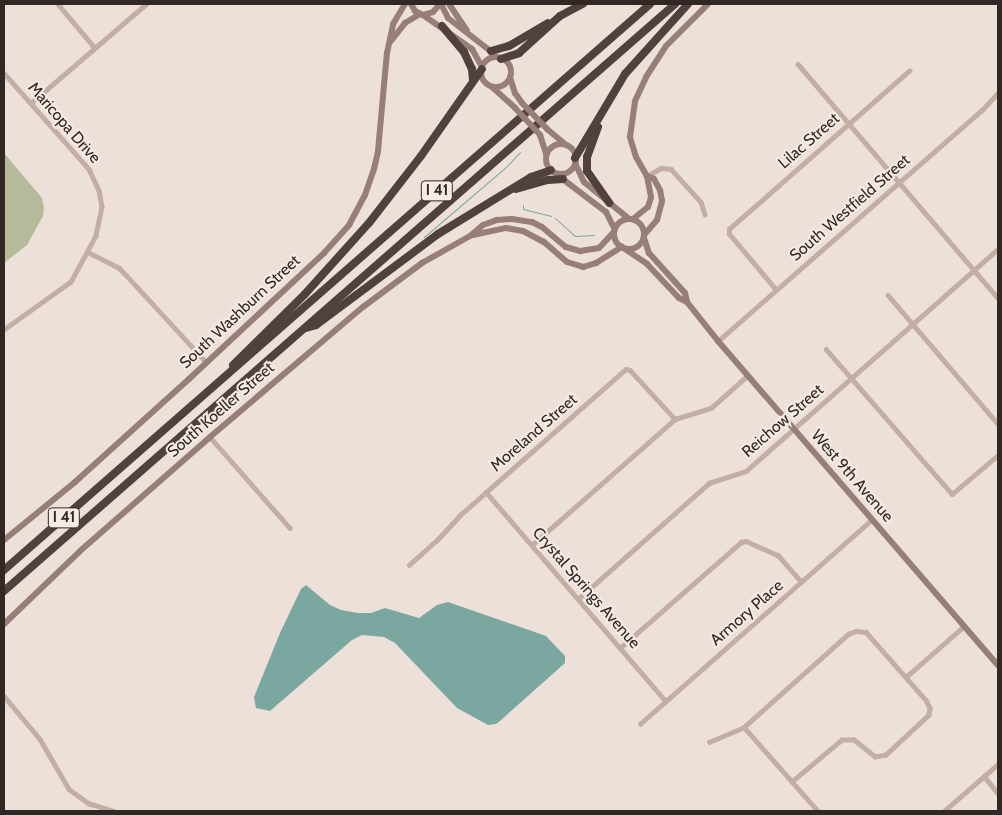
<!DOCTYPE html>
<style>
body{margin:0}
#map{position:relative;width:1002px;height:815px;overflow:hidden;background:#ede0d9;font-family:Cabin,sans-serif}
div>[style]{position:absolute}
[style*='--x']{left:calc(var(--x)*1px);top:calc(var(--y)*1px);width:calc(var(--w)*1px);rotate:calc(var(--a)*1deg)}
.green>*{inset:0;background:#b5ba9b}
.water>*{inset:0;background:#7ba7a1}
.stream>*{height:1px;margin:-0.5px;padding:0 0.5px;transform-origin:0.5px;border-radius:0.5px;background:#7ba7a1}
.street>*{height:4.5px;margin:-2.25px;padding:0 2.25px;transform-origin:2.25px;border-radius:2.25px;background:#c3aea6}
.secondary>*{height:6px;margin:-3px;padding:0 3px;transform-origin:3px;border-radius:3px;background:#977e78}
.secondary>.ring{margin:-3px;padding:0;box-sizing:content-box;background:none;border:6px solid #977e78;border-radius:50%}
.highway>*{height:8px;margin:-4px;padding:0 4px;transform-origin:4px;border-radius:4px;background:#51413e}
.secondary-bridge>*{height:6px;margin:-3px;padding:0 3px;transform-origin:3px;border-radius:3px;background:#977e78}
span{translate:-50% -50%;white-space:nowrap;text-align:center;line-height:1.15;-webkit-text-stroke:4px #f6eae4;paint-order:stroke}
.shield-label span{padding:1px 4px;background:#f6eae4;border:1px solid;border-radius:4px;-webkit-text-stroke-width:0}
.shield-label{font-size:15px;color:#312826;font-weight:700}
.street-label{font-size:16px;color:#312826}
.frame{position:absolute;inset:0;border:5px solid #312826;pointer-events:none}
</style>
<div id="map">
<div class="green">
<div style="clip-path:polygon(4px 153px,42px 198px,44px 208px,43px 216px,27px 245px,4px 263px)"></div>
</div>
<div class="water">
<div style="clip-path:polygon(306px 585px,330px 605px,341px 610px,358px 613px,371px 613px,385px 608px,419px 618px,437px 605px,448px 602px,546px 636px,565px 656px,565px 663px,500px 721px,496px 724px,488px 725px,457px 708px,395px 643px,384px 637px,362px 635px,352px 640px,270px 711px,256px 708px,254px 697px,280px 633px,301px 589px)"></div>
</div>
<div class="stream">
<div style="--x:523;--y:205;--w:4;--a:90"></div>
<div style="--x:523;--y:209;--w:29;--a:14"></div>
<div style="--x:555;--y:218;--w:27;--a:42"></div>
<div style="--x:575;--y:236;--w:19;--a:-3"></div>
<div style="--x:424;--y:237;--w:109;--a:-40.5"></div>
<div style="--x:507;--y:166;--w:19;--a:-47"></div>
</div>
<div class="street">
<div style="--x:58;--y:4;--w:57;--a:49.9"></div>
<div style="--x:798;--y:64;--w:308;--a:49.5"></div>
<div style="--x:4;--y:73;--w:128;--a:48.5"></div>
<div style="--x:89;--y:169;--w:23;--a:65"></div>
<div style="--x:99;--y:190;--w:17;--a:80"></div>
<div style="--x:102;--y:207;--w:30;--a:102"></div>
<div style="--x:96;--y:236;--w:52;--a:118.5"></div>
<div style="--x:71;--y:282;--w:82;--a:144.4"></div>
<div style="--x:31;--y:103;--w:152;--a:-40.7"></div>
<div style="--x:647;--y:176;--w:16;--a:-30"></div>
<div style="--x:661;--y:168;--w:10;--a:6"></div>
<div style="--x:671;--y:169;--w:45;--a:47.7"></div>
<div style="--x:701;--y:202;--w:13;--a:72"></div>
<div style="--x:88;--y:252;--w:35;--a:27"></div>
<div style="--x:119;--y:268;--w:11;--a:45"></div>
<div style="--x:127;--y:276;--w:117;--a:47.4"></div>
<div style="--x:776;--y:290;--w:73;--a:-130"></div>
<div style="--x:729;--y:234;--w:5;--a:-90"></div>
<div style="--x:729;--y:229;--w:240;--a:-41.3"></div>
<div style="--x:888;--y:295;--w:170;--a:49.5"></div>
<div style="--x:718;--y:341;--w:351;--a:-41.2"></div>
<div style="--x:982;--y:110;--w:23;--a:-47"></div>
<div style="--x:826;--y:349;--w:192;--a:49"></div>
<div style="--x:952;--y:494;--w:60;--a:-40.3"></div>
<div style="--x:210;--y:437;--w:121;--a:48.7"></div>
<div style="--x:486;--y:492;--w:276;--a:49.3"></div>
<div style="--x:532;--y:545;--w:191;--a:-41.4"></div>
<div style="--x:675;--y:419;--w:38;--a:-17"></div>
<div style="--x:711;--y:408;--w:48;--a:-41.6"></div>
<div style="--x:409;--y:565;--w:36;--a:-42"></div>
<div style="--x:436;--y:541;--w:34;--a:-47"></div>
<div style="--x:459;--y:516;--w:222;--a:-41.4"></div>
<div style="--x:626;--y:369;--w:4;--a:14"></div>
<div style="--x:630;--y:370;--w:67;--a:47.4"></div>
<div style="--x:578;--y:599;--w:175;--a:-41.5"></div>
<div style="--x:709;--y:483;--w:39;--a:-18"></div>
<div style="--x:746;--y:471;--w:336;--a:-41.4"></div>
<div style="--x:620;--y:648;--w:161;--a:-41.2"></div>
<div style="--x:741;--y:542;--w:5;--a:-11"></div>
<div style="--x:746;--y:541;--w:35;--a:24"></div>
<div style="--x:778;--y:555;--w:35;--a:49"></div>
<div style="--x:906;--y:677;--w:77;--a:-41.3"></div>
<div style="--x:4;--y:696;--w:56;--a:50.1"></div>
<div style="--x:40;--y:739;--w:58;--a:59.9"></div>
<div style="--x:69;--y:789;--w:24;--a:36"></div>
<div style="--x:88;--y:803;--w:28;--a:17"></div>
<div style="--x:640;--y:724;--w:308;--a:-41.4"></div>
<div style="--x:744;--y:727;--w:112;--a:48.6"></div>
<div style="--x:709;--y:742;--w:38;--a:-23"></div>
<div style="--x:744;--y:727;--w:140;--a:-41.8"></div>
<div style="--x:848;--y:634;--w:9;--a:-21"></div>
<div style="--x:856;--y:631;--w:10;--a:6"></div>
<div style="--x:866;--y:632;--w:91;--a:48.6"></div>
<div style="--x:926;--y:700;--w:9;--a:63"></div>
<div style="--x:930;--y:708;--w:7;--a:98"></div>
<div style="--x:929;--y:715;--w:59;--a:137.1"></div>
<div style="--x:886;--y:755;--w:11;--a:170"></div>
<div style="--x:875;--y:757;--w:27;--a:-141"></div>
<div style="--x:854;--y:740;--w:12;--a:180"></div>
<div style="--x:842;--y:740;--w:65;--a:140"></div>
<div style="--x:984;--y:776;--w:22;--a:51"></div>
<div style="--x:944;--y:811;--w:72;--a:-41"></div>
</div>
<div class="secondary">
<div style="--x:411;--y:4;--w:8;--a:60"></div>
<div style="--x:415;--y:11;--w:9;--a:27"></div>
<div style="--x:423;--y:15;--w:10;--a:-17"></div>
<div style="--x:433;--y:12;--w:11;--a:-49"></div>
<div style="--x:441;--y:4;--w:16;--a:63"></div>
<div style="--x:448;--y:18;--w:58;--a:38"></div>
<div style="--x:449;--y:4;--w:32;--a:56"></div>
<div style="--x:423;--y:15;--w:60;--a:34.8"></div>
<div style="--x:472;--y:49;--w:21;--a:61"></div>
<div style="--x:391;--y:41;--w:23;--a:-52"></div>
<div style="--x:405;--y:23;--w:17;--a:-31"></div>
<div class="ring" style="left:481px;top:57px;width:24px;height:24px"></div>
<div style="--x:510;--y:77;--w:17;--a:73"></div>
<div style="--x:515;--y:93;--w:12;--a:55"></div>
<div style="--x:492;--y:87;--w:31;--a:42"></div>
<div style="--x:547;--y:129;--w:23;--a:40"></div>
<div style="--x:540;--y:135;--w:20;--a:72"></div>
<div class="ring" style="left:546px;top:144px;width:24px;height:24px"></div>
<div style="--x:575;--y:163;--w:21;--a:65"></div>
<div style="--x:584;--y:182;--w:57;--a:39.3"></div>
<div style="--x:560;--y:177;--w:58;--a:37.3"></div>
<div style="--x:606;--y:212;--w:18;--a:63"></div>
<div class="ring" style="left:614px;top:219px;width:24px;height:24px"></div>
<div style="--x:633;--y:219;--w:19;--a:-39"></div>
<div style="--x:648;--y:207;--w:10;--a:-73"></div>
<div style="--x:651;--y:197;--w:21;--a:-101"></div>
<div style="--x:647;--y:176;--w:22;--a:-120"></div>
<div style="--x:636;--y:157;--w:21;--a:-107"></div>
<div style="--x:630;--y:137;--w:36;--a:-82"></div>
<div style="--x:635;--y:101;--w:26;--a:-65"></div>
<div style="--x:646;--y:77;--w:37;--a:-57"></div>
<div style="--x:666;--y:46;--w:59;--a:-45"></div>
<div style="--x:473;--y:235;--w:34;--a:-12"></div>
<div style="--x:506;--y:228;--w:17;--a:10"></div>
<div style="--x:523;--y:231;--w:24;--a:28"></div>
<div style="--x:544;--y:242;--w:30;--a:41"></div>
<div style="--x:567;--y:262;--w:17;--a:17"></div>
<div style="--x:583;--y:267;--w:14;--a:-17"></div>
<div style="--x:596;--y:263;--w:31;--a:-32"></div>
<div style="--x:644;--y:235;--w:20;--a:-49"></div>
<div style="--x:657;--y:220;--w:20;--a:-75"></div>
<div style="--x:662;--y:201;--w:11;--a:-100"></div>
<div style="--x:660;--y:190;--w:13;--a:-119"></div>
<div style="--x:654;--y:179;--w:8;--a:-157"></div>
<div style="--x:644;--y:238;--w:16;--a:72"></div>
<div style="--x:649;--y:253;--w:54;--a:48"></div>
<div style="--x:685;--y:293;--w:9;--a:77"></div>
<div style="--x:687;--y:302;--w:50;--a:51.5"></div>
<div style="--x:718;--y:341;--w:428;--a:49.2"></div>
<div style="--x:625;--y:249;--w:27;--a:34"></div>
<div style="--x:647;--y:264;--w:47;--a:46.7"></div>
<div style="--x:679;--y:298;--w:9;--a:27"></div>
<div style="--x:4;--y:540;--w:92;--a:-39.2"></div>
<div style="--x:75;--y:482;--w:154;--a:-42.1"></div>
<div style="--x:189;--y:379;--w:185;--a:-43"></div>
<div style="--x:324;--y:253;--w:38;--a:-48"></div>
<div style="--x:349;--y:225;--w:34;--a:-62"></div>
<div style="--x:365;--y:195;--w:28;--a:-71"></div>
<div style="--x:374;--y:169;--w:18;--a:-77"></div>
<div style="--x:378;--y:151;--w:98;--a:-84.8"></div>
<div style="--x:387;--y:53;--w:30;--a:-78"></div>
<div style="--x:393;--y:24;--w:23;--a:-59"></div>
<div style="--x:4;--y:624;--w:105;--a:-43.8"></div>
<div style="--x:80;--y:551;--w:173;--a:-41.2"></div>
<div style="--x:210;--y:437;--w:201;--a:-40.4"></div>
<div style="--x:363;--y:307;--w:74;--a:-36.7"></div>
<div style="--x:422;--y:263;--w:55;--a:-29.4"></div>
<div style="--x:470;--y:236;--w:17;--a:-40"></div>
<div style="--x:483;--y:225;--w:15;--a:-20"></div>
<div style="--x:497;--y:220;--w:15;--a:-4"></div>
<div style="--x:512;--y:219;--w:20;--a:9"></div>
<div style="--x:532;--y:222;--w:11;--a:27"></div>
<div style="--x:542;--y:227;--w:31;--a:40"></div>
<div style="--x:566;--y:247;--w:15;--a:16"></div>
<div style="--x:580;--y:251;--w:19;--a:-9"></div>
<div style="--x:599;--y:248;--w:22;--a:-47"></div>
</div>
<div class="highway">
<div style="--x:442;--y:26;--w:34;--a:50"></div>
<div style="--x:464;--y:52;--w:19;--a:65"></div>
<div style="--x:472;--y:69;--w:11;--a:85"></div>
<div style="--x:491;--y:51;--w:19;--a:-16"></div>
<div style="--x:509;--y:46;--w:45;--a:-30.5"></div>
<div style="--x:501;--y:59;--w:19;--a:-18"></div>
<div style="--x:519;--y:53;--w:55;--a:-42.1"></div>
<div style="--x:560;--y:16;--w:26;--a:-28"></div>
<div style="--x:598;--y:127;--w:32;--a:110"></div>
<div style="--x:587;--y:157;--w:14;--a:90"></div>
<div style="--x:587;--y:171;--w:39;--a:55"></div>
<div style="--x:575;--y:158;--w:98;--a:-59.2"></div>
<div style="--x:625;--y:74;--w:94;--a:-48"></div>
<div style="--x:516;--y:189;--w:33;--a:-16"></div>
<div style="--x:548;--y:180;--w:15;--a:-4"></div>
<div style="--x:306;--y:328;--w:10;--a:-17"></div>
<div style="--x:316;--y:325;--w:152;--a:-36.7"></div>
<div style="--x:438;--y:234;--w:109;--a:-31.5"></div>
<div style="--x:531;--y:177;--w:21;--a:-19"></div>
<div style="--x:233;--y:365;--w:101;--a:-44.6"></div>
<div style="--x:305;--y:294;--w:96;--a:-48"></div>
<div style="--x:369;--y:223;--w:85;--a:-52.2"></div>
<div style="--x:421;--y:156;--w:106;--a:-55"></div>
<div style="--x:4;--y:570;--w:859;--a:-41.22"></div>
<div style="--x:4;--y:591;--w:892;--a:-41.18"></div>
</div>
<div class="secondary-bridge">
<div style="--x:522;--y:103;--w:36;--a:46"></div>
<div style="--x:515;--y:108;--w:37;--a:47"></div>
</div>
<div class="shield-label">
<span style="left:437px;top:191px">I 41</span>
<span style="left:64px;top:518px">I 41</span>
</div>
<div class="street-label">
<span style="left:64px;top:123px;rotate:49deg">Maricopa Drive</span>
<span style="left:809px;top:141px;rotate:-41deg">Lilac Street</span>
<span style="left:850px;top:208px;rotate:-41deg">South Westfield Street</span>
<span style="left:240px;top:312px;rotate:-43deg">South Washburn Street</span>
<span style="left:221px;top:410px;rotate:-41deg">South Koeller Street</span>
<span style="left:783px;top:421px;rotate:-41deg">Reichow Street</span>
<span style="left:534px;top:433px;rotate:-41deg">Moreland Street</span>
<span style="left:852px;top:476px;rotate:49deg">West 9th Avenue</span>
<span style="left:586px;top:588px;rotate:49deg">Crystal Springs Avenue</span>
<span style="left:747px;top:613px;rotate:-41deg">Armory Place</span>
</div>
<div class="frame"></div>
</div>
